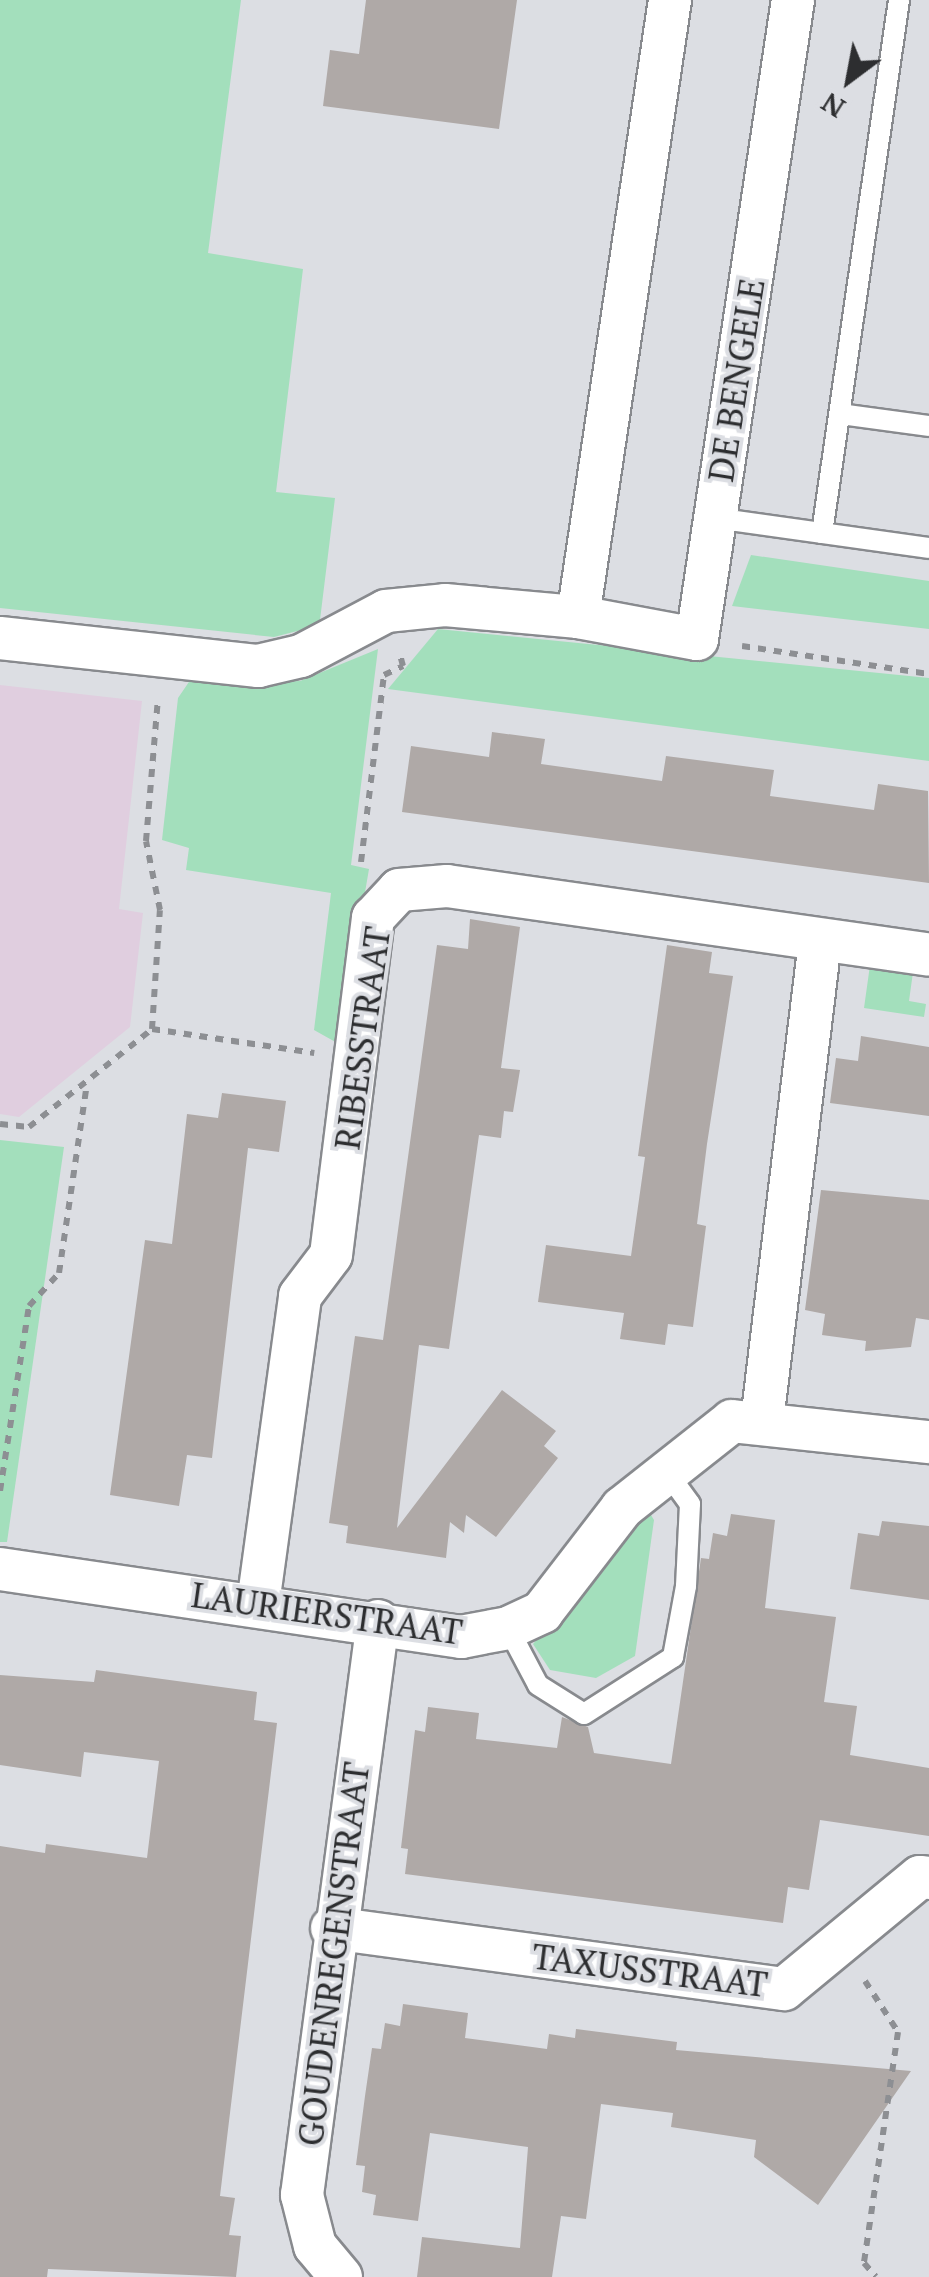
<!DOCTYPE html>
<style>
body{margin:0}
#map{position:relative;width:929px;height:2277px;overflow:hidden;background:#dcdee3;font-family:"PT Serif",serif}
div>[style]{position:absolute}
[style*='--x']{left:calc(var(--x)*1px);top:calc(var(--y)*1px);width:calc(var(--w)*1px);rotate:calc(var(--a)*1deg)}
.education>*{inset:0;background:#e0cedf}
.green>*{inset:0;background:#a3dfbc}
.building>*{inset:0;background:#afa9a7}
.path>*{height:6px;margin-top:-3px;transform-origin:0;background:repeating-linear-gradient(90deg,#8d8f93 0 8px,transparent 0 16px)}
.roads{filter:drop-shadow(2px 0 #888a8e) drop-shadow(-2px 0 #888a8e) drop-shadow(0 2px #888a8e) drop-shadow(0 -2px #888a8e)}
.service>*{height:20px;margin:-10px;padding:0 10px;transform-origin:10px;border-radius:10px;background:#fff}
.minor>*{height:42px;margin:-21px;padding:0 21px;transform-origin:21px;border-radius:21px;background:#fff}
span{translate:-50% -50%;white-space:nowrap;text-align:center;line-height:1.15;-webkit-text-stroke:8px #dcdee3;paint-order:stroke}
.street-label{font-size:35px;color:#2d2e30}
.north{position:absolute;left:799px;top:30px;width:100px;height:100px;-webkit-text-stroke:8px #dcdee3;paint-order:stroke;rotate:212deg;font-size:28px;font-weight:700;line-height:40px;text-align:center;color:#2d2e30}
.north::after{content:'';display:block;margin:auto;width:35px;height:45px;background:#2d2e30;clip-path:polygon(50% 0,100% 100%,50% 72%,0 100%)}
</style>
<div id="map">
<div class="education">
<div style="clip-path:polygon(0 685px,142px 701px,119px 909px,143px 913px,130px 1027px,19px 1117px,0 1114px)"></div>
</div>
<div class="green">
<div style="clip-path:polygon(0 0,241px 0,208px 253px,303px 269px,276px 492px,335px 498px,320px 620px,309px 628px,274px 637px,0 608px)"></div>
<div style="clip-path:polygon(751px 555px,929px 581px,929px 629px,732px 606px)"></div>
<div style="clip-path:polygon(438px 629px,929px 678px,929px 761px,388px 689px)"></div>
<div style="clip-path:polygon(378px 649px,351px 865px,369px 869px,339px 1044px,314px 1030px,331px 893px,186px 870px,189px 848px,162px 840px,178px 698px,193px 676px,230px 684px,300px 681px)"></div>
<div style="clip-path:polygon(871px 958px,914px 965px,909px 1001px,926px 1004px,924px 1017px,864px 1008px)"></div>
<div style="clip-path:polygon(0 1140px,64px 1147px,7px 1542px,0 1542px)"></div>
<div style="clip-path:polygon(648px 1510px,654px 1520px,635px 1656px,596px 1678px,550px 1670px,533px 1644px)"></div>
</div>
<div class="building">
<div style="clip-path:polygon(366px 0,517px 0,499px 129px,323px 106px,330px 50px,359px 54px)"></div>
<div style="clip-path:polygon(492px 732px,545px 739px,541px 764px,662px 781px,666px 756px,774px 770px,770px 796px,874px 810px,878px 784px,928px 791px,929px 883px,402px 812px,411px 746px,489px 757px)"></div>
<div style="clip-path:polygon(470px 919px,520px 927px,501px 1068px,520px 1070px,513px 1112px,504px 1111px,501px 1138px,479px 1135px,449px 1349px,419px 1345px,397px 1528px,502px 1390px,556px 1431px,544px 1446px,558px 1458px,496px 1537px,466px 1515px,464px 1533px,450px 1522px,446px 1558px,346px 1543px,348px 1526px,329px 1523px,355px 1336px,383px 1340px,437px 945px,468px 949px)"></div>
<div style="clip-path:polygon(667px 945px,712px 952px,709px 973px,733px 976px,707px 1144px,697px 1224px,706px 1226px,693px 1327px,668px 1324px,665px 1345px,620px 1339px,624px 1313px,538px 1302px,546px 1245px,631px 1256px,645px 1157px,638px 1156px)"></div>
<div style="clip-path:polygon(861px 1036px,929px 1047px,929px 1116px,830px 1103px,836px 1058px,858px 1061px)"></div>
<div style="clip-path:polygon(222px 1093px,286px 1101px,279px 1152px,248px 1148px,212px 1458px,187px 1455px,179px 1506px,110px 1495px,145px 1240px,172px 1244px,187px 1114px,218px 1118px)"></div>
<div style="clip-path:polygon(821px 1190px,929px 1200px,929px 1320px,916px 1318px,911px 1347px,865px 1351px,866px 1341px,822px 1335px,825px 1314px,805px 1310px)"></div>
<div style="clip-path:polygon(731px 1514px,775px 1520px,765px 1608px,836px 1617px,824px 1702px,857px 1706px,850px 1755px,929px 1768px,929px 1836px,820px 1820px,809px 1890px,788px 1887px,783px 1923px,405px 1874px,408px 1849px,401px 1848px,415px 1730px,425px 1732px,428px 1707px,479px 1713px,476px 1739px,557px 1748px,562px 1717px,588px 1727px,594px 1753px,671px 1764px,701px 1558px,709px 1559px,713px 1533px,727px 1536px)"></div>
<div style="clip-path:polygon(882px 1521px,929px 1526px,929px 1600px,850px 1589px,858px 1533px,879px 1536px)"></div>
<div style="clip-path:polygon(96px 1670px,257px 1692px,254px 1720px,277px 1723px,220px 2196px,235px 2198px,229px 2235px,241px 2236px,236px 2277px,48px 2269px,47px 2277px,0 2277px,0 1846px,45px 1853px,46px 1844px,147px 1858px,159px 1761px,84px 1752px,81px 1777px,0 1765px,0 1675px,94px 1682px)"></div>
<div style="clip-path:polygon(403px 2004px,468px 2013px,465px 2038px,547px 2049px,549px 2034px,575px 2038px,576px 2029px,677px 2042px,676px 2050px,911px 2071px,818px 2205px,754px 2157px,756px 2140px,671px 2127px,673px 2113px,601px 2104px,586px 2219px,561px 2216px,552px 2277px,417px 2277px,422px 2237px,520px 2248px,528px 2147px,430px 2133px,418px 2221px,373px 2215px,376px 2195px,362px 2192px,365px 2166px,356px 2165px,365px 2096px,372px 2048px,381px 2049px,385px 2023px,400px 2026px)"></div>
</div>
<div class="path">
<div style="--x:742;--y:646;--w:189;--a:8.5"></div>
<div style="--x:361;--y:862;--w:188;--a:-83"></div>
<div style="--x:384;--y:675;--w:21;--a:-25"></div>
<div style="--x:403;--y:666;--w:11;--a:-105"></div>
<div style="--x:152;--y:1029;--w:164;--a:8.4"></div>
<div style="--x:0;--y:1124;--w:29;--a:6"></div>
<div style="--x:29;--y:1127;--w:157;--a:-38.5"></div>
<div style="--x:152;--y:1029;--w:119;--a:-86.2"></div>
<div style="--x:160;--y:910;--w:70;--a:-101.5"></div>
<div style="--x:146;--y:841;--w:143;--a:-85.2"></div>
<div style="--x:0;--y:1491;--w:187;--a:-81.1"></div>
<div style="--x:29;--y:1306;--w:45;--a:-47.7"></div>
<div style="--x:59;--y:1273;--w:192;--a:-81.6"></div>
<div style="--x:865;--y:1981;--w:61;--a:57.1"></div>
<div style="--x:898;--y:2032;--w:233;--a:98.4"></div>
<div style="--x:864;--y:2263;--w:18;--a:49"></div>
</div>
<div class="roads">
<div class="service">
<div style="--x:840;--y:414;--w:90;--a:7.7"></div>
<div style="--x:715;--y:518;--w:216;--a:8"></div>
<div style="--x:822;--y:533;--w:539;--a:-81.78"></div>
<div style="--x:508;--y:1628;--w:64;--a:62.2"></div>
<div style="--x:538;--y:1685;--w:54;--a:32.2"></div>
<div style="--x:584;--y:1714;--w:106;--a:-32.6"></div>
<div style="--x:673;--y:1657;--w:72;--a:-79.6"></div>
<div style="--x:686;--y:1586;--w:82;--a:-87.2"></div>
<div style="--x:690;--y:1504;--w:41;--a:-126"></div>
</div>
<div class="minor">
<div style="--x:578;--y:617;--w:624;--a:-81.52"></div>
<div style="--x:0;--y:638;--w:260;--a:6.2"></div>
<div style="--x:258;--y:666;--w:44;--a:-13.1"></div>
<div style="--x:301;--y:656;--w:96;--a:-27.9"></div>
<div style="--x:386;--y:611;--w:59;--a:-5.8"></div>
<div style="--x:445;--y:605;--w:134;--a:5.2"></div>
<div style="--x:578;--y:617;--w:121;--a:10.5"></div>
<div style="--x:697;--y:639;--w:646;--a:-81.46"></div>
<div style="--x:762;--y:1421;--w:484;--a:-83.1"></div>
<div style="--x:0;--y:1569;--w:466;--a:8.4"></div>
<div style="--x:461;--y:1637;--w:48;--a:-10.8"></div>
<div style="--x:508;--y:1628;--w:38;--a:-25"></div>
<div style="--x:542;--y:1612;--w:131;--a:-52.4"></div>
<div style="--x:622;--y:1508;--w:140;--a:-38.3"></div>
<div style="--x:732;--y:1421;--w:198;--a:6.1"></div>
<div style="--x:258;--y:1604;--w:311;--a:-82.2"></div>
<div style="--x:300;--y:1296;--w:51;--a:-52.9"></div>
<div style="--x:331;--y:1255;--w:340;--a:-82.9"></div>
<div style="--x:373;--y:918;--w:38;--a:-47"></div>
<div style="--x:399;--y:890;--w:48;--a:-4.8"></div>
<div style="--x:447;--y:886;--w:487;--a:8.1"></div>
<div style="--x:332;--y:1928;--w:456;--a:7.7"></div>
<div style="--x:784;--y:1989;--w:176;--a:-39.5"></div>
<div style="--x:920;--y:1877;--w:9;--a:6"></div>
<div style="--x:341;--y:2277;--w:40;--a:-130"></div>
<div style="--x:315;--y:2246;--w:53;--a:-104.3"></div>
<div style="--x:302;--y:2195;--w:579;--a:-82.46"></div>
</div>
</div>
<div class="street-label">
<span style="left:736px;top:380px;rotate:-81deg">DE BENGELE</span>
<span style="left:362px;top:1038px;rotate:-82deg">RIBESSTRAAT</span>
<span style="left:327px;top:1613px;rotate:8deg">LAURIERSTRAAT</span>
<span style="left:333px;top:1954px;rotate:-83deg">GOUDENREGENSTRAAT</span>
<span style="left:650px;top:1970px;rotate:7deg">TAXUSSTRAAT</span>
</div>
<div class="north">N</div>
</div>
